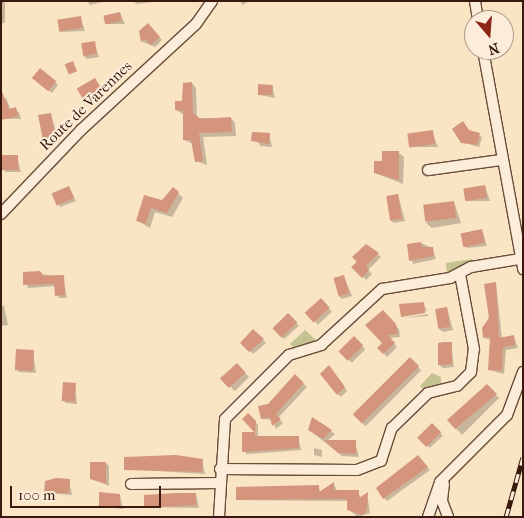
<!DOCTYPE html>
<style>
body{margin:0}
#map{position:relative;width:524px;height:518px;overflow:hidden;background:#f9e4c4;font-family:"IM FELL French Canon",serif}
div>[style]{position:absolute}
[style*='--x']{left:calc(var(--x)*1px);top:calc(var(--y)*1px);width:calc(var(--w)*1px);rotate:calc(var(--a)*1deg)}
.green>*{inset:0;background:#c4c290}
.shadow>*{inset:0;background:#0003;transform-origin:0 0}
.building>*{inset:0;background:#d5957d;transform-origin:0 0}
.roads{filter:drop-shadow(1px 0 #694c39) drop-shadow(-1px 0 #694c39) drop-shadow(0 1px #694c39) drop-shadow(0 -1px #694c39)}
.minor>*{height:10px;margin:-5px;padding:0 5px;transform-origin:5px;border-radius:5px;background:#fbedd9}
.rail>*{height:5px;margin-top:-2.5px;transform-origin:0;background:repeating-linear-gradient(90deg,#fbedd9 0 9px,#39190b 0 18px);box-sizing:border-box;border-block:1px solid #39190b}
span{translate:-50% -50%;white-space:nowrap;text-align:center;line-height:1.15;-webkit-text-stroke:4px #fbedd9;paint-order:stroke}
.street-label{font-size:15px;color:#39190b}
.frame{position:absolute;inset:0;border:2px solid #39190b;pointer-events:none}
.north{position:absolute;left:464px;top:10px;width:50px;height:50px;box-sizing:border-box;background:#fbedd9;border:1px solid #ad9887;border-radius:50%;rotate:162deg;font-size:14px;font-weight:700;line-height:20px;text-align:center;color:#39190b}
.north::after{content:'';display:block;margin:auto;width:18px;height:22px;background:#8f2418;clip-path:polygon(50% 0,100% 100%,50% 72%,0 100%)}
.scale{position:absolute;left:10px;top:486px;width:151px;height:22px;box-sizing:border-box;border:2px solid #39190b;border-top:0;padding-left:6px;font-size:15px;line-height:18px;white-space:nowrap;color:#39190b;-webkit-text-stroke:4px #fbedd9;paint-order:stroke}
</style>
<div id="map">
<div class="green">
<div style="clip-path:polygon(472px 259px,472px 262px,447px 274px,446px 263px)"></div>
<div style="clip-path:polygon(305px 330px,318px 342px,293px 347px,290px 344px)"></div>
<div style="clip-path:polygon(432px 373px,441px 377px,441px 384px,424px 390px,420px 386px)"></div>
</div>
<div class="shadow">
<div style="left:1px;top:1px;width:4px;height:22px"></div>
<div style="clip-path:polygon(87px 1px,107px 1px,90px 5px)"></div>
<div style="clip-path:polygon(134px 1px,162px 1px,136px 4px)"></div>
<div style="clip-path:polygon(240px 1px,249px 1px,243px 5px)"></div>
<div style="clip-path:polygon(120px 13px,125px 24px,105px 24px,104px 16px)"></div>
<div style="clip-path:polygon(80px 17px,85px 31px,60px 32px)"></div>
<div style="clip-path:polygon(148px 25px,162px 40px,155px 47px,143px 42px,141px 31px)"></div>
<div style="clip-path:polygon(94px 43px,99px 57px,87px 59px,84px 56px)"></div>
<div style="clip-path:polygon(37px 81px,55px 82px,58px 85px,52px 93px)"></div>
<div style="clip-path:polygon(98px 83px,104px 94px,88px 103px,85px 99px)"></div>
<div style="clip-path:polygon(192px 83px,196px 88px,197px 118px,231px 118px,235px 123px,236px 136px,203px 137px,207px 165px,196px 161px,193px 144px,184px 140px,184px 115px,176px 110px)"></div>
<div style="clip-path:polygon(272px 86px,275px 98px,259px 95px)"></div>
<div style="clip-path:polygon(6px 98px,11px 110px,19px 112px,21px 119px,3px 119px,1px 100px)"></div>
<div style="clip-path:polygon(51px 114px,57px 135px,47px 142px,44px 139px)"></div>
<div style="clip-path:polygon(432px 132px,438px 147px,410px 147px)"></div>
<div style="clip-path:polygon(470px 132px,482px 137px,479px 147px,462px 142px)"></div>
<div style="clip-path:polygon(254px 133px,269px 134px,272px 147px,260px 146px)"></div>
<div style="clip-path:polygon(398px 152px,404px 157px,403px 184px,375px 173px)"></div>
<div style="clip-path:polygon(17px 157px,21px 172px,6px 172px,3px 169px)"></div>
<div style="clip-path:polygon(485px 186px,490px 201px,467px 201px)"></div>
<div style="clip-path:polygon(69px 187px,76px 201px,60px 207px,53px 193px)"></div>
<div style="clip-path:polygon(178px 193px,183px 198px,172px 217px,155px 212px,150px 228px,138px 221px,145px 197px,162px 202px)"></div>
<div style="clip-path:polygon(398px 195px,405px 221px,394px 223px,390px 220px)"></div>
<div style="clip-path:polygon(454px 202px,461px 223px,432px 228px,426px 223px)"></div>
<div style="clip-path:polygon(482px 230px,487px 246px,467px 248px,464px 245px)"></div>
<div style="clip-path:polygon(421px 243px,432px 248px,436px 259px,413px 264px,408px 245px)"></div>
<div style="clip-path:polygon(366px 245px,381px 257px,368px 270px,372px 274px,366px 280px,353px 267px)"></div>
<div style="clip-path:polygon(24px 273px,63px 276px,67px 298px,59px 298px,56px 286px,28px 288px)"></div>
<div style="clip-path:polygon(344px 277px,352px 296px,342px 299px,339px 296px)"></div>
<div style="clip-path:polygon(496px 284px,502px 338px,514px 337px,518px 348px,506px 350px,504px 374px,489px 370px,491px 340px,484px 338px)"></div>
<div style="left:321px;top:300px;width:16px;height:19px;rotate:47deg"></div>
<div style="clip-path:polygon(423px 303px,427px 311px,402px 317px,400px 305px)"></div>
<div style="clip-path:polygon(4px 305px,8px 325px,1px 326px,1px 307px)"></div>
<div style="clip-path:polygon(447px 308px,453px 330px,443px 332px,439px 329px)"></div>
<div style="clip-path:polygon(382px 312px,399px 329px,400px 337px,389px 338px,397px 347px,387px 357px,379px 348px,384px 343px)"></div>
<div style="left:288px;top:314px;width:16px;height:20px;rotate:47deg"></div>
<div style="clip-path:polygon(428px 314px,428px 316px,403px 318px)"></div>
<div style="clip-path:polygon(253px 331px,266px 343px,253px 354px,242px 343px)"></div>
<div style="left:354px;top:338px;width:16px;height:19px;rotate:45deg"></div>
<div style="clip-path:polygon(451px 343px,454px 367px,443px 368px,439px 365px)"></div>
<div style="clip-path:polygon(33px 351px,36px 373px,19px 372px,16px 369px)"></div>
<div style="left:410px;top:359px;width:16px;height:79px;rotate:45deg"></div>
<div style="left:237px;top:365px;width:17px;height:20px;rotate:45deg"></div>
<div style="clip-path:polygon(329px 367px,347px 391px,341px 397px,338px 394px)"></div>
<div style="clip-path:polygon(295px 376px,307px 387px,278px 418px,283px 423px,276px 429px,272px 420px,262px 419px,259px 407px,268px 405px)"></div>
<div style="clip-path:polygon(75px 384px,77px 404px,66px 403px,63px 400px)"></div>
<div style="left:487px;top:386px;width:17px;height:52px;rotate:45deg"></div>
<div style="clip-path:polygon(248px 415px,258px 425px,258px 437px,298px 437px,301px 450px,246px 454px,244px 433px,257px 433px,243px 419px)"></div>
<div style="clip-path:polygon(313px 419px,335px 434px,327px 441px,355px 442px,359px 457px,342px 456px,313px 433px)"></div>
<div style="left:432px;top:424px;width:16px;height:18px;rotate:47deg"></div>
<div style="clip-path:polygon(314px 448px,322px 450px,322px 457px,314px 455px)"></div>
<div style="clip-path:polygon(417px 457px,430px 470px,387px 501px,384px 498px)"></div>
<div style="clip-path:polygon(202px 460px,205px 474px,125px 469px)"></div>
<div style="clip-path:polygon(106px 463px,109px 466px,109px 486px,91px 478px)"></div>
<div style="clip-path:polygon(69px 480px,72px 495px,45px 493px)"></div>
<div style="clip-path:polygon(334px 484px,337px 491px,358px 492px,361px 498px,367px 494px,370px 513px,358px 517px,348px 509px,348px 501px,237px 500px,318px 486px,321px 492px)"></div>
<div style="clip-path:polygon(196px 494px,199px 508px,145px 507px)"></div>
<div style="clip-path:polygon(120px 495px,123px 509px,100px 506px)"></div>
</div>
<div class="building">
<div style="left:120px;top:12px;width:9px;height:17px;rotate:77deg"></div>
<div style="left:81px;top:16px;width:12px;height:24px;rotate:81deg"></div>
<div style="clip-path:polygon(148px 23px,160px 37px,151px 45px,145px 39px,141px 42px,139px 31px)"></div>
<div style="left:95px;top:41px;width:13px;height:14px;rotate:81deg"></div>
<div style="left:73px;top:61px;width:11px;height:9px;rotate:68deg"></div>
<div style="left:40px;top:68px;width:21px;height:13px;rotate:39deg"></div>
<div style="left:95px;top:78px;width:14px;height:21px;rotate:60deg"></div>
<div style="clip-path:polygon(192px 82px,193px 113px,201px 119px,231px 117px,232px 132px,199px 133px,203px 161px,195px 162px,191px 140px,183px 140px,183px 111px,175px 110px,175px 101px,182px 101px,183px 83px)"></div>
<div style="clip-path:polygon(258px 84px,273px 85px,272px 95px,258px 95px)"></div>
<div style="clip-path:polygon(1px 89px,9px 109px,16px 107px,18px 116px,1px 120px)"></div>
<div style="clip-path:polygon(51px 113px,54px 132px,43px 140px,38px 115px)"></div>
<div style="clip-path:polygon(463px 121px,469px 130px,480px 133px,477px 145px,461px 143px,452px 129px)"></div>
<div style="left:433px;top:130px;width:14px;height:26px;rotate:82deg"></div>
<div style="clip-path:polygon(252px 132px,270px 133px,269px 144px,251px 141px)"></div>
<div style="clip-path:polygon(382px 151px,399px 151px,399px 180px,374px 173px,374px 161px,382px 161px)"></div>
<div style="left:1px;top:155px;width:17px;height:15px"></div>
<div style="left:485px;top:185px;width:13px;height:22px;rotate:81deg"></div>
<div style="left:69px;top:186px;width:13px;height:19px;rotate:67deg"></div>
<div style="clip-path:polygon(173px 187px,179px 192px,167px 213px,151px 208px,146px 224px,136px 221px,144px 195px,162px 200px)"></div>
<div style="left:398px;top:194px;width:25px;height:12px;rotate:81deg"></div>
<div style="left:454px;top:201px;width:17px;height:31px;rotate:83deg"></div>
<div style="left:482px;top:229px;width:14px;height:22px;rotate:78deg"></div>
<div style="clip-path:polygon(421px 242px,422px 247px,433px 247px,434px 256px,409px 261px,407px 244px)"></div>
<div style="clip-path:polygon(366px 244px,379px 253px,366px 266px,369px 270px,362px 278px,351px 267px,357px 262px,352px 257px)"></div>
<div style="clip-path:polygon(40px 271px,44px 276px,64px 275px,65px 295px,55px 296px,54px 284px,23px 285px,23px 272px)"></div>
<div style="left:344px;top:275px;width:19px;height:11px;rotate:74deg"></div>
<div style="clip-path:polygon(496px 282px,499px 338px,514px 335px,515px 345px,503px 347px,502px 371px,488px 370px,490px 337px,483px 338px,482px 328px,489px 318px,484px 284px)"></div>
<div style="left:321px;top:298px;width:13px;height:22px;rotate:48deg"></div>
<div style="clip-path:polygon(424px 302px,425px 313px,401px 317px,399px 304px)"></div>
<div style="left:447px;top:307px;width:20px;height:12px;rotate:81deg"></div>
<div style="clip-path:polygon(383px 310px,396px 324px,398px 334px,388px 335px,395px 343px,383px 354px,377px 348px,382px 343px,365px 325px)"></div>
<div style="left:288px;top:313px;width:13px;height:22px;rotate:45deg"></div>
<div style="clip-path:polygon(253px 329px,264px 339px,249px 352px,240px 343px)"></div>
<div style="left:354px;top:336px;width:13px;height:22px;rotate:45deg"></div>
<div style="clip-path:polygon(444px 342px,452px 342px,452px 364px,438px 365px,438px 343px)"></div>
<div style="left:16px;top:349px;width:18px;height:21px;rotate:3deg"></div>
<div style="left:410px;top:357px;width:13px;height:81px;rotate:45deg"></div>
<div style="left:237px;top:363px;width:13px;height:23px;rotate:48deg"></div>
<div style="clip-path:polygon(329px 365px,345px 387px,337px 395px,320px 374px)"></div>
<div style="clip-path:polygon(295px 374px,304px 383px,276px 414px,281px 419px,272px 426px,270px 417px,261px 419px,258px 406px,268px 404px)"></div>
<div style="left:63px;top:382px;width:13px;height:19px;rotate:4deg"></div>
<div style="clip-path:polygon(487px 384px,497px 394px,455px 429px,447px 420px)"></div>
<div style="clip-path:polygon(248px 413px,256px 421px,255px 436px,299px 436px,299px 448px,242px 452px,242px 432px,254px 432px,242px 419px)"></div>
<div style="clip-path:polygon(312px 417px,332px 430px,323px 439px,308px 430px)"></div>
<div style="left:432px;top:423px;width:13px;height:21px;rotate:45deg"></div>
<div style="clip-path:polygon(324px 440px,356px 440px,356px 454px,338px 453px)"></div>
<div style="clip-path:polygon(176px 455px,203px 459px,202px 472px,124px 470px,124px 457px)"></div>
<div style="clip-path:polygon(418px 455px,428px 467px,383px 499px,376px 488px)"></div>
<div style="clip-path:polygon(90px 462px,106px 462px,106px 484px,90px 479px)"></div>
<div style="clip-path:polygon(56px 478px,70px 479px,69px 493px,44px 493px,45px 481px)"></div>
<div style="clip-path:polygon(334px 482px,334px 490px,359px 490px,359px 498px,368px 492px,367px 510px,363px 515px,347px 510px,347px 499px,236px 500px,236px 487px,319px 485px,319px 492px)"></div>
<div style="clip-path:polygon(99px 492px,120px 494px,120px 506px,99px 506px)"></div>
<div style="clip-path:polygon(177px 493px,196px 493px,196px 505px,144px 508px,144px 495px)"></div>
</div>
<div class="roads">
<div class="minor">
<div style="--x:475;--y:1;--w:19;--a:81"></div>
<div style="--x:483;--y:50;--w:223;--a:79.6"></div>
<div style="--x:428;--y:170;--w:74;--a:-7.8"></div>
<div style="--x:1;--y:214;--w:116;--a:-46.4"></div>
<div style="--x:81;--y:130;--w:156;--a:-42.7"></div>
<div style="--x:196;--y:24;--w:28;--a:-55"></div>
<div style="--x:220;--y:469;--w:137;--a:0.4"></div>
<div style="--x:357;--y:470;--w:26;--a:-21"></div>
<div style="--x:381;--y:461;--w:35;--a:-72"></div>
<div style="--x:392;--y:428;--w:50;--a:-44.2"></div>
<div style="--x:428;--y:393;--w:30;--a:-14"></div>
<div style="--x:457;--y:386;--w:20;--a:-45"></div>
<div style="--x:471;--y:372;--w:23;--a:-83"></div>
<div style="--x:474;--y:349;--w:76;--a:-100.6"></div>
<div style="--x:131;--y:484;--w:89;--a:-0.6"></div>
<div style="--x:444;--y:484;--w:17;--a:97"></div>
<div style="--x:442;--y:501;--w:17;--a:69"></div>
<div style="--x:219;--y:517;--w:98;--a:-86.5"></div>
<div style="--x:225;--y:419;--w:91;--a:-45"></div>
<div style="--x:289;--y:355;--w:34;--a:-17"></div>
<div style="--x:321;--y:345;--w:83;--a:-42.6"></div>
<div style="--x:382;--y:289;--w:69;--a:-9.2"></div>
<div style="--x:450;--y:278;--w:24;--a:-28"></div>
<div style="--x:471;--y:267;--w:50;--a:-9.3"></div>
<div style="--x:428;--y:517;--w:37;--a:-71"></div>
<div style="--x:440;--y:482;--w:95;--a:-45"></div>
<div style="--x:507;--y:415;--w:46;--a:-69.6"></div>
</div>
</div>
<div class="rail">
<div style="--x:506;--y:517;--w:62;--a:-74.2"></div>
</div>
<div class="street-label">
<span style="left:86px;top:106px;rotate:-44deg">Route de Varennes</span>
</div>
<div class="frame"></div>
<div class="north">N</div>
<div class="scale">100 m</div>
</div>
